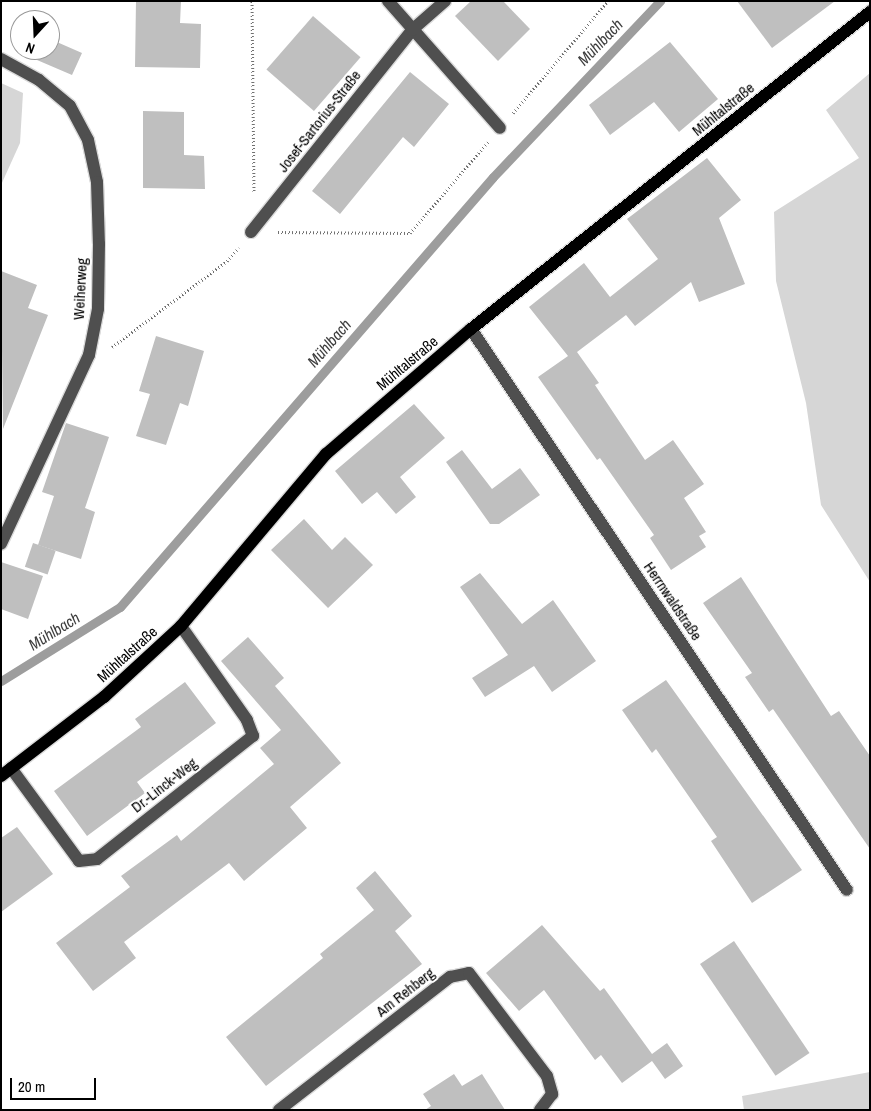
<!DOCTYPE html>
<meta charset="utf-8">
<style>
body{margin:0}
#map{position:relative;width:871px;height:1111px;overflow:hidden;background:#fff;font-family:"Archivo Narrow",sans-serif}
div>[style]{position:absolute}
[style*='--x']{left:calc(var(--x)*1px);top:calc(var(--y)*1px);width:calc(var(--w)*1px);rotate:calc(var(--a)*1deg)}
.green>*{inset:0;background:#d6d6d6}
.stream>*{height:9px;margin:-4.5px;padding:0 4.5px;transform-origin:4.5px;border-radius:4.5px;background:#9d9d9d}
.building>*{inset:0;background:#bfbfbf;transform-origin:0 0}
.path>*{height:3px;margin-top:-1.5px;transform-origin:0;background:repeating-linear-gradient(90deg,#717171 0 1px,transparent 0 3.5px)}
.roads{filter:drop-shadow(1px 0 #dbdbdb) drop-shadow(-1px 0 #dbdbdb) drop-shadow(0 1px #dbdbdb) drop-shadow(0 -1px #dbdbdb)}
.minor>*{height:12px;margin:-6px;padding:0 6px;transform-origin:6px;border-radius:6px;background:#4f4f4f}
.major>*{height:12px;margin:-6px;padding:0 6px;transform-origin:6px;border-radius:6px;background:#000}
span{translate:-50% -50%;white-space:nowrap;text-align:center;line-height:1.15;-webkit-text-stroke:4px #fff;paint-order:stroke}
.street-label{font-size:15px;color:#000}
.water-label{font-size:16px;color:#3e3e3e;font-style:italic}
.frame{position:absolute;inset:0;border:2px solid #000;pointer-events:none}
.north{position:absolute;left:10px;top:10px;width:50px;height:50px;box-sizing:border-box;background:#fff;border:1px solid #999;border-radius:50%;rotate:200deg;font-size:14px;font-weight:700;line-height:20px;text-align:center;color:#000}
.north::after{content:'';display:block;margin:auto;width:18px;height:22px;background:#000;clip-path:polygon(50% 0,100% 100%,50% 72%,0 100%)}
.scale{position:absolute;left:10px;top:1078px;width:86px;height:22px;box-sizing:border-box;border:2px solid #000;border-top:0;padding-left:6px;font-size:15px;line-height:18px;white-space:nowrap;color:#000;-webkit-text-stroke:4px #fff;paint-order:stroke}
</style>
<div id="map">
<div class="green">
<div style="clip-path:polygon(870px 73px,870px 582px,821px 505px,806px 403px,776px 281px,774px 212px,859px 158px,826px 110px)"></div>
<div style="clip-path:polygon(1px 83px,23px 93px,20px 143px,1px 185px)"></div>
<div style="clip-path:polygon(870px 1072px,870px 1110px,744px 1110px,742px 1096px)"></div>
</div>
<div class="stream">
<div style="--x:1;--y:681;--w:140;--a:-31.9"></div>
<div style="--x:120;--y:607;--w:569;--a:-49.06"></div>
<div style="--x:493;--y:177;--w:243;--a:-46.5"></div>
</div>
<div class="building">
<div style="clip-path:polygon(136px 1px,181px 1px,180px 23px,201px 24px,200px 68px,135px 67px)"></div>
<div style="clip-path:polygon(471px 1px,503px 1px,530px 29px,498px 61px,455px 16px)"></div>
<div style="clip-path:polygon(737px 1px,835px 1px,772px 48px)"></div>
<div style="left:313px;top:16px;width:63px;height:71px;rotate:41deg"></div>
<div style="clip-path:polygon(50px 39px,82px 53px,72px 75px,16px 51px,20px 41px,20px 50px,50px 50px)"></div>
<div style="clip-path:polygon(670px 42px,718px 99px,679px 132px,654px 102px,610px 135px,589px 105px)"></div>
<div style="clip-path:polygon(410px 72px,449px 104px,414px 147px,403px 137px,340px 214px,312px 191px)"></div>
<div style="clip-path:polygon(143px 111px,184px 112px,184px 155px,204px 156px,205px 189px,143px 188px)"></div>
<div style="clip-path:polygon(707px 158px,741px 200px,719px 218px,745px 284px,699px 302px,691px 282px,635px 326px,626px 315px,577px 352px,599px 383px,595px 385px,645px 460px,673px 440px,704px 484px,684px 498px,706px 532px,699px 536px,706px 547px,671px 570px,650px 538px,654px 535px,600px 458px,597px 460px,538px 377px,568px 356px,529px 307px,584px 263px,610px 297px,658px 259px,627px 219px)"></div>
<div style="clip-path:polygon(1px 271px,37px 285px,28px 308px,48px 315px,3px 429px)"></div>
<div style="clip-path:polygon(156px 336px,204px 351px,188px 406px,180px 403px,166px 445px,136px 436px,150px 394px,139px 391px)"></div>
<div style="clip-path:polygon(414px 404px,445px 438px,400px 477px,416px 497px,396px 514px,377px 492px,362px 504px,335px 471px)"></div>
<div style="clip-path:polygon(66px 423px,109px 437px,85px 508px,95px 512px,81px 559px,38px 545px,54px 496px,42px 492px)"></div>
<div style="clip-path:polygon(462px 450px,492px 489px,520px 468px,540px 495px,499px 524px,490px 524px,446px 462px)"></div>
<div style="clip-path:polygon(304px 519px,332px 550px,345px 537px,373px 565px,328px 608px,271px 550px)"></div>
<div style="left:33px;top:543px;width:24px;height:25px;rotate:19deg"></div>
<div style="clip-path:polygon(1px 562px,43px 576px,28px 619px,1px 609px)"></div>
<div style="clip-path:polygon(480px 573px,522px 624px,553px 600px,596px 661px,552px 692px,534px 666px,485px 697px,472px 678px,508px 655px,460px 587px)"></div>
<div style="clip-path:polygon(741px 577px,831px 716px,839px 711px,870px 756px,870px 849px,773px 709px,769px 712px,745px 677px,752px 673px,703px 603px)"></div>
<div style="clip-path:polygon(248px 637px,284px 678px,275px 686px,341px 763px,290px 807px,307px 828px,244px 881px,229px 863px,124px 942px,136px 958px,93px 991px,56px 943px,130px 887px,121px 876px,177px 835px,181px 841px,274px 764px,260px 748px,281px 730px,221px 661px)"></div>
<div style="clip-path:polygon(666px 680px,802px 870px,752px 903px,711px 841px,717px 837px,656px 749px,652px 753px,622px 710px)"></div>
<div style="clip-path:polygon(185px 682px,216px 723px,137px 782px,145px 793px,87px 836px,54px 791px,141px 727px,135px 719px)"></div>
<div style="clip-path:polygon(17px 827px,53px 874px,1px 912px,1px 838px)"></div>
<div style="clip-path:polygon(375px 871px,412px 916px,395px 931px,422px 964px,266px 1086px,226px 1037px,323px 958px,320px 954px,374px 910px,356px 888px)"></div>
<div style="clip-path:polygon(542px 925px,600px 991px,604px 988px,652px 1054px,667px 1043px,683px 1066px,665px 1079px,652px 1061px,622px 1083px,601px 1055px,595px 1060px,544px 990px,519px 1011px,486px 973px)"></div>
<div style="left:734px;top:941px;width:135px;height:41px;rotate:56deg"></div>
<div style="clip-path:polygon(454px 1074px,462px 1086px,482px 1074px,505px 1110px,425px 1110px,431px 1106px,423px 1094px)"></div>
</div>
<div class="path">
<div style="--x:252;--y:1;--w:192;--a:89.4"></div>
<div style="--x:513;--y:113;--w:147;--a:-49.7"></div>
<div style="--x:278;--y:232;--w:132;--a:0.4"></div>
<div style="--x:410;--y:233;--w:120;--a:-49.4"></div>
<div style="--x:112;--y:347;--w:144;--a:-36.8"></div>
<div style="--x:227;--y:261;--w:18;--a:-49"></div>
</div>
<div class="roads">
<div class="minor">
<div style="--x:388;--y:1;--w:169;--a:48.6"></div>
<div style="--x:1;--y:59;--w:43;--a:28.9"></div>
<div style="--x:39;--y:80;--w:40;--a:40"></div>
<div style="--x:70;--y:106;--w:38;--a:62"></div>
<div style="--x:88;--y:140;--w:43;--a:77.9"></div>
<div style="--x:97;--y:182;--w:62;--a:88.2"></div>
<div style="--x:99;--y:244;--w:65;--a:90.9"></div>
<div style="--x:98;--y:309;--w:47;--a:101.1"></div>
<div style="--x:89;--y:355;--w:208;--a:115"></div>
<div style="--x:251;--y:232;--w:258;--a:-51.4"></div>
<div style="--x:412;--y:30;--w:44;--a:-41.3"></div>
<div style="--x:471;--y:329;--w:675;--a:56.17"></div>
<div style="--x:11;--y:768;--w:115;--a:53.8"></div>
<div style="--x:79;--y:861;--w:18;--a:-6"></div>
<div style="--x:97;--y:859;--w:199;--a:-38.3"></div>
<div style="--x:253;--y:736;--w:17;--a:-111"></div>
<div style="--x:247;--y:720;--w:115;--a:-125.1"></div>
<div style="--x:279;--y:1110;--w:217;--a:-37.9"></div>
<div style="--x:450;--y:977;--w:19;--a:-12"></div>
<div style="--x:469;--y:973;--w:129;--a:52.9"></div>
<div style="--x:547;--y:1076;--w:19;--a:74"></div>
<div style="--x:552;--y:1094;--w:20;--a:127"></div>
</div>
<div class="major">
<div style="--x:1;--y:776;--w:130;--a:-37.5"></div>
<div style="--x:104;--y:697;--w:105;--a:-42.7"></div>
<div style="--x:181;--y:626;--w:225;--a:-49.9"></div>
<div style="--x:326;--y:454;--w:191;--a:-40.8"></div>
<div style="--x:471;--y:329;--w:510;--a:-38.47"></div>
</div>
</div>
<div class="street-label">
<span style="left:723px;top:109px;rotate:-39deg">Mühltalstraße</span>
<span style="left:319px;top:121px;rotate:-52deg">Josef-Sartorius-Straße</span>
<span style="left:80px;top:289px;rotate:-87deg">Weiherweg</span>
<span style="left:407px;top:363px;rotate:-40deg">Mühltalstraße</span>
<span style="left:673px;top:601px;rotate:56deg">Herrnwaldstraße</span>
<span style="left:127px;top:654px;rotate:-42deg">Mühltalstraße</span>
<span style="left:164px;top:785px;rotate:-38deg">Dr.-Linck-Weg</span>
<span style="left:405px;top:992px;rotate:-38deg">Am Rehberg</span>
</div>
<div class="water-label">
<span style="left:600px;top:42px;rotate:-46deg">Mühlbach</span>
<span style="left:329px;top:343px;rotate:-49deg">Mühlbach</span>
<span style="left:54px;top:631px;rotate:-32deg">Mühlbach</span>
</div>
<div class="frame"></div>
<div class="north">N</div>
<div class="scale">20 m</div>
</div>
